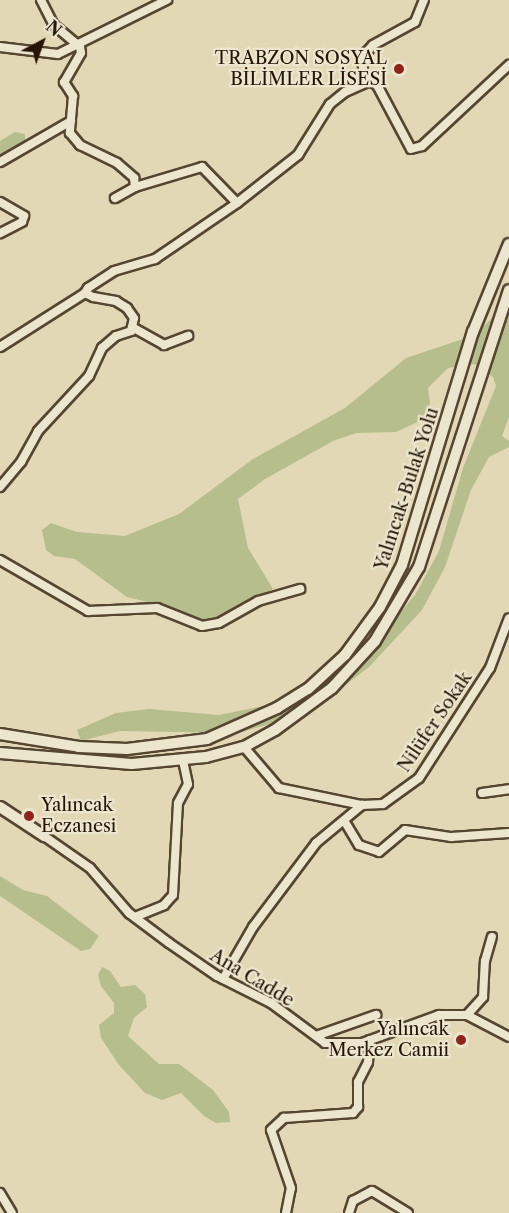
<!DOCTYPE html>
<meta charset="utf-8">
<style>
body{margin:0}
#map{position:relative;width:509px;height:1213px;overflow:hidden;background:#e2d8b5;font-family:"Libre Caslon Text",serif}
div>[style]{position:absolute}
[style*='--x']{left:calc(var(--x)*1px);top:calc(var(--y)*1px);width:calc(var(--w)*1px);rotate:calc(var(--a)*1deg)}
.green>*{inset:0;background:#b5be8c}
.roads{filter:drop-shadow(2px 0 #554531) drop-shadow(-2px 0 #554531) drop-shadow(0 2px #554531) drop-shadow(0 -2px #554531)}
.street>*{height:8px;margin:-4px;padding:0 4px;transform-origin:4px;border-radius:4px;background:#ece6cf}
.secondary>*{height:10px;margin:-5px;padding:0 5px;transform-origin:5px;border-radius:5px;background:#ece6cf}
.dots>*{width:16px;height:16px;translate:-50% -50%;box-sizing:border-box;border:3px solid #ece6cf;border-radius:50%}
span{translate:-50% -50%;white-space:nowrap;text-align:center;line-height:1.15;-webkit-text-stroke:4.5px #ece6cf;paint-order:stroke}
.poi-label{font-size:18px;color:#261405}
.right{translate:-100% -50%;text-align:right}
.left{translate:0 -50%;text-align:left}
.street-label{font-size:18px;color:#261405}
.north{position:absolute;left:12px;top:12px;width:60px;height:60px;-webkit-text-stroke:4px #ece6cf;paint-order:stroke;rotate:41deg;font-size:16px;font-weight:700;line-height:24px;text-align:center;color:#261405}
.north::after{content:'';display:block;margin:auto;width:21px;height:27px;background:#261405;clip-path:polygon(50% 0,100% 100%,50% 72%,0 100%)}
</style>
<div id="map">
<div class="green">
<div style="clip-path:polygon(15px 132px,25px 134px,25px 141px,0 159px,0 141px)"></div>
<div style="clip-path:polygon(509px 281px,509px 417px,502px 436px,509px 441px,509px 447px,489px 457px,471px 490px,445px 567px,422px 610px,369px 667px,326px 700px,294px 717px,238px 733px,120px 731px,81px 741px,77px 730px,116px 713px,149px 709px,219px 715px,273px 704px,320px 686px,389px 626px,415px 595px,439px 551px,463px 468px,496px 386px,493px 377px,474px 364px,448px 368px,428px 388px,430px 403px,422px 420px,396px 432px,356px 433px,333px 441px,265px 479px,238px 499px,248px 548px,273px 589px,217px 620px,201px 622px,160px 605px,127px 597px,75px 559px,54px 556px,46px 550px,42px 530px,51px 523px,77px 532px,125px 536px,179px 514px,253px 459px,345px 408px,406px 358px,475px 335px,492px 318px)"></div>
<div style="clip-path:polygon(0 876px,23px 890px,47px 896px,99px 936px,90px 949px,81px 951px,0 896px)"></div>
<div style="clip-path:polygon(102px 967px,110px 971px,121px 987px,135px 985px,145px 994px,147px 1007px,134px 1018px,128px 1036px,159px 1064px,179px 1064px,213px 1090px,229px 1112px,230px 1122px,216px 1123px,204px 1116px,181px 1093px,162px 1100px,145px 1093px,119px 1065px,101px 1038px,99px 1025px,114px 1013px,114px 1003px,101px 986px,98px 975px)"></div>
</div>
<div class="roads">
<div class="street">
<div style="--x:41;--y:0;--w:28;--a:63"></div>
<div style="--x:54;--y:25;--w:34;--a:40"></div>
<div style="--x:80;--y:47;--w:6;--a:81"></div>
<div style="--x:81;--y:53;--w:34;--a:120"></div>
<div style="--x:64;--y:82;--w:17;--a:57"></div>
<div style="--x:73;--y:96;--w:37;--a:95"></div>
<div style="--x:70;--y:133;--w:16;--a:50"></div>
<div style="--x:80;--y:145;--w:41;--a:25.9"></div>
<div style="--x:117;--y:163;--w:23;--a:41"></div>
<div style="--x:134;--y:178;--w:9;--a:84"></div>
<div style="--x:135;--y:187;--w:23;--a:151"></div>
<div style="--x:0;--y:47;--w:58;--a:6.9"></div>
<div style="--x:58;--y:54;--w:122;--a:-26.4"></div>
<div style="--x:364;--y:83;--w:26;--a:-94"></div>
<div style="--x:362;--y:57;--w:16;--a:-47"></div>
<div style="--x:373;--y:45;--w:48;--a:-28.7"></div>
<div style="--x:415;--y:22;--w:24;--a:-68"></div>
<div style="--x:0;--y:162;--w:82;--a:-30"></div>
<div style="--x:135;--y:187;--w:70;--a:-16.6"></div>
<div style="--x:202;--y:167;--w:50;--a:45.8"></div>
<div style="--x:237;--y:203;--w:78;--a:-38.2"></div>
<div style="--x:298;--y:155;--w:60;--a:-57.9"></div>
<div style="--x:330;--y:104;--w:19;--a:-39"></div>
<div style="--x:345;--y:92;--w:27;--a:-24"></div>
<div style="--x:370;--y:81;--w:8;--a:30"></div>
<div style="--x:377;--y:85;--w:72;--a:62"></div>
<div style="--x:411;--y:149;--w:11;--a:-15"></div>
<div style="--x:422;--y:146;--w:119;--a:-43"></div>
<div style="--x:0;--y:202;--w:28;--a:30"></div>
<div style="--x:24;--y:216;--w:6;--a:108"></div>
<div style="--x:22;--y:222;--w:25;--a:153"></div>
<div style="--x:132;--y:327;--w:37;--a:29"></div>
<div style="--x:164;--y:345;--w:26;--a:-21"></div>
<div style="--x:0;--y:347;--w:101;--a:-32.4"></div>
<div style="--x:0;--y:487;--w:33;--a:-50"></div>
<div style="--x:21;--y:462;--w:35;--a:-61"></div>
<div style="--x:38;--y:431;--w:75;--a:-47.2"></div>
<div style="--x:89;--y:376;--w:31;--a:-65"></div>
<div style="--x:102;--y:348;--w:18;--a:-41"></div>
<div style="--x:116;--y:336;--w:16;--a:-18"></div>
<div style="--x:131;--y:331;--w:13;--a:-77"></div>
<div style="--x:134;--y:318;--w:12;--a:-125"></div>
<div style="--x:127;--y:308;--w:13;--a:-148"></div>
<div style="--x:116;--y:301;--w:23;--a:-170"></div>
<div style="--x:93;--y:297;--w:9;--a:-153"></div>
<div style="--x:85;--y:293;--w:6;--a:-59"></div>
<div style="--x:88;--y:288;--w:31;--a:-33"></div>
<div style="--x:114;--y:271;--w:43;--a:-16.3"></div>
<div style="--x:155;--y:259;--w:99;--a:-34.3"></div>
<div style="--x:0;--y:560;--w:102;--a:30.1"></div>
<div style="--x:88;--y:611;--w:69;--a:-2.5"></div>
<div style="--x:157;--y:608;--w:48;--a:21.8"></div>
<div style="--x:202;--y:626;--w:17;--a:-10"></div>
<div style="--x:219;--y:623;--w:45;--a:-29.4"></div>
<div style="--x:258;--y:601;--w:44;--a:-15.9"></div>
<div style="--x:244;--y:747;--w:54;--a:49.5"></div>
<div style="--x:279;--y:788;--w:85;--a:11.6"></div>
<div style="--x:482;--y:793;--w:27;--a:-8"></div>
<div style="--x:345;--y:822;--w:27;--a:59"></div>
<div style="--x:359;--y:845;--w:21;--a:19"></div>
<div style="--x:379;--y:852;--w:34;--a:-40"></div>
<div style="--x:405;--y:830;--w:47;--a:8.7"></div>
<div style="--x:451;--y:837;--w:58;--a:-3.9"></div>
<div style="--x:44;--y:836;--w:56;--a:34.8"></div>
<div style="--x:90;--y:868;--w:60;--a:49.1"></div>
<div style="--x:129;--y:913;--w:50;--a:36.9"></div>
<div style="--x:169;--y:943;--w:58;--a:34.5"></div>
<div style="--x:217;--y:976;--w:60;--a:26.6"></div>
<div style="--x:271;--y:1003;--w:67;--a:36.5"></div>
<div style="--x:325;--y:1043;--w:37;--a:0"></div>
<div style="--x:362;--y:1043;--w:82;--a:-20"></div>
<div style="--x:439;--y:1015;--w:28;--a:0"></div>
<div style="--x:467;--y:1015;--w:47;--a:27.6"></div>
<div style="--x:135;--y:917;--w:31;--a:-22"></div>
<div style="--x:164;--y:905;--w:13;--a:-48"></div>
<div style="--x:173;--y:895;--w:92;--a:-86.9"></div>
<div style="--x:178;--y:803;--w:21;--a:-62"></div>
<div style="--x:188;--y:784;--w:25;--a:-102"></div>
<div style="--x:223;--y:979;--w:60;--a:-60"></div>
<div style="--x:253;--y:927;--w:105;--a:-53.1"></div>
<div style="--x:316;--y:843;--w:60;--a:-39.6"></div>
<div style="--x:362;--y:805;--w:21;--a:-3"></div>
<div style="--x:383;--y:804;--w:44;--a:-35.8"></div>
<div style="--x:419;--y:778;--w:131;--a:-57.2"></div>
<div style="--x:490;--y:668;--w:53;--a:-69.2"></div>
<div style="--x:467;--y:1015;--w:24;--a:-48"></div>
<div style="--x:483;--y:997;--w:36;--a:-87"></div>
<div style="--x:485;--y:961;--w:25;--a:-74"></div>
<div style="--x:316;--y:1036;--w:64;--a:-19.3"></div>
<div style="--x:0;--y:1193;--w:23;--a:59"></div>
<div style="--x:286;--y:1213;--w:25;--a:-79"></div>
<div style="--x:291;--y:1188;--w:61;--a:-109"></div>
<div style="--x:271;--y:1130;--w:18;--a:-43"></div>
<div style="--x:284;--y:1118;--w:69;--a:-4.1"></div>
<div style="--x:353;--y:1113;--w:8;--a:-50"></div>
<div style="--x:358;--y:1107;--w:25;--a:-90"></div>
<div style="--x:358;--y:1082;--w:22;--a:-63"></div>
<div style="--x:368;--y:1062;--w:22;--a:-85"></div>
<div style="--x:349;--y:1213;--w:13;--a:-72"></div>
<div style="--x:353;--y:1201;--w:21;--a:-28"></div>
<div style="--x:372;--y:1191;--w:42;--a:31.4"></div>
</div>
<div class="secondary">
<div style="--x:0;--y:734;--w:80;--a:9.3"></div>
<div style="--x:79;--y:747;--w:48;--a:2.4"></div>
<div style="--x:127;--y:749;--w:81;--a:-7.1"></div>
<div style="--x:207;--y:739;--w:77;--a:-23.9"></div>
<div style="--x:277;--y:708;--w:36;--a:-32"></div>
<div style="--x:308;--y:689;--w:50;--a:-42.6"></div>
<div style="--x:345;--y:655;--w:59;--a:-53.9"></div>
<div style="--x:380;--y:607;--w:47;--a:-62.4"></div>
<div style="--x:402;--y:565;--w:244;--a:-73.1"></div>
<div style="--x:473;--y:332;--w:95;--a:-67.8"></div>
<div style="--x:0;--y:753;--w:132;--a:4.8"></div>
<div style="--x:132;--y:764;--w:74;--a:-5.4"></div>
<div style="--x:206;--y:757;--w:39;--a:-15"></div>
<div style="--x:244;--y:747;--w:35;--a:-29"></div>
<div style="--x:275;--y:730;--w:71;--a:-36.4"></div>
<div style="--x:332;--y:688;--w:64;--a:-47.5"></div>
<div style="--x:375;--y:641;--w:86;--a:-59.3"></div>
<div style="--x:419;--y:567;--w:291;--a:-72"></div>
<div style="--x:0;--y:807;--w:53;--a:33.4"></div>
</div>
</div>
<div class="dots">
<div style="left:399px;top:69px;background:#8f2418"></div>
<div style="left:29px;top:816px;background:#8f2418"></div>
<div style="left:461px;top:1040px;background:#8f2418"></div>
</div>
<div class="poi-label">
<span class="right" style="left:387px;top:69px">TRABZON SOSYAL<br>BİLİMLER LİSESİ</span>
<span class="left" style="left:41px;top:816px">Yalıncak<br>Eczanesi</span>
<span class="right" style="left:449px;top:1040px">Yalıncak<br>Merkez Camii</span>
</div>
<div class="street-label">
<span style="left:407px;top:489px;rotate:-72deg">Yalıncak-Bulak Yolu</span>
<span style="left:435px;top:722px;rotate:-56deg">Nilüfer Sokak</span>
<span style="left:252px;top:978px;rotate:31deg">Ana Cadde</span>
</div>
<div class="north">N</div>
</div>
